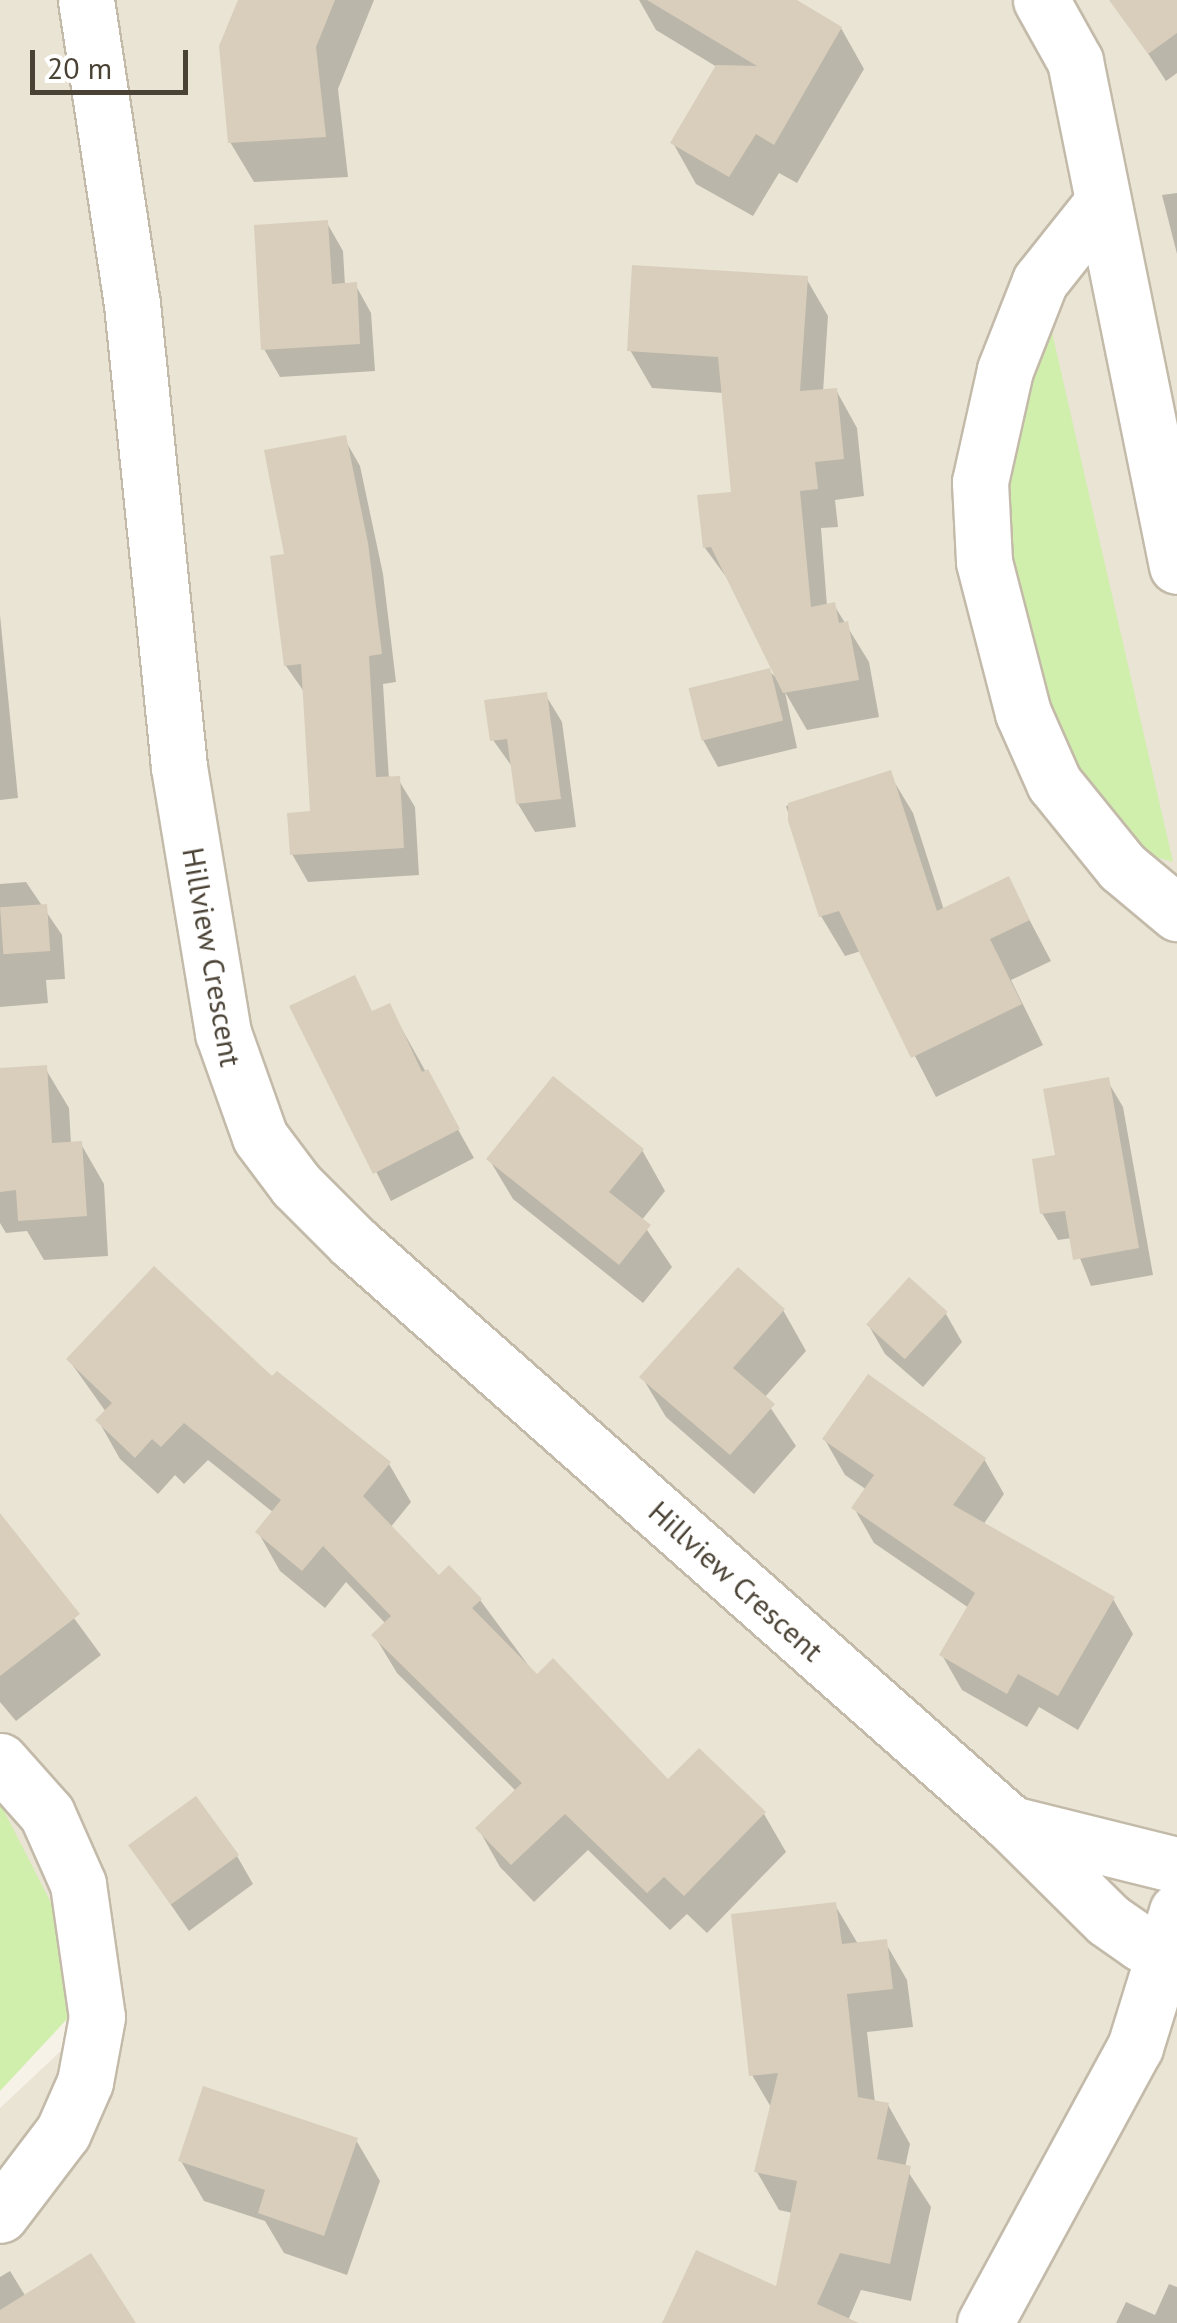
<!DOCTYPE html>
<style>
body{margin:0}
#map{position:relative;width:1177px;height:2323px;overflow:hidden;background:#f6f2e8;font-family:"PT Sans",sans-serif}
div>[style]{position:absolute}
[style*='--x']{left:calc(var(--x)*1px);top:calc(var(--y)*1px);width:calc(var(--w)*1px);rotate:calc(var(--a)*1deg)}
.residential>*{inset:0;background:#eae4d5}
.green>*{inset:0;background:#d0eeac}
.shadow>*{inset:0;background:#0003}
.building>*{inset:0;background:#d9cebc;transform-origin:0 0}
.roads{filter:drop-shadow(2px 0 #c3baa9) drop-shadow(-2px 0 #c3baa9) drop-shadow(0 2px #c3baa9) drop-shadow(0 -2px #c3baa9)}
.minor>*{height:55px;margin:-27.5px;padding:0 27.5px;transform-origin:27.5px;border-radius:27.5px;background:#fff}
span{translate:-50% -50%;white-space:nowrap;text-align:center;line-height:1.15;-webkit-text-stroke:8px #fff;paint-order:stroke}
.street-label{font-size:30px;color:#4a4235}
.scale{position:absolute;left:30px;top:50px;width:158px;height:45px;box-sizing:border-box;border:5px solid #4a4235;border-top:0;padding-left:12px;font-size:30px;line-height:35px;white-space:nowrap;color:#4a4235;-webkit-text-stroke:8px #fff;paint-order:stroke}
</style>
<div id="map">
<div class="residential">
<div style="clip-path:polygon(0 0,1177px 0,1177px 2323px,0 2323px,0 2108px,97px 2017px,0 1816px)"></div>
</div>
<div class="green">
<div style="clip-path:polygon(1046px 306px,1173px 862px,1121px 847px,1048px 745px,995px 559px,1024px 345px)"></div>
<div style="clip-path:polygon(0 1803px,95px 1989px,0 2091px)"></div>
</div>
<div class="shadow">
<div style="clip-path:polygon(240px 0,374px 0,338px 89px,348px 177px,254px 182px,230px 142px)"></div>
<div style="clip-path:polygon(639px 0,792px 0,841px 28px,864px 69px,797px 183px,779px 173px,753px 216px,696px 184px,673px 143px,717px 67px,656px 30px)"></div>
<div style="clip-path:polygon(1137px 0,1177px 0,1177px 73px,1166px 81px,1121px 12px)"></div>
<div style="clip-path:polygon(1177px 193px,1177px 254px,1162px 195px)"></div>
<div style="clip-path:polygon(327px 223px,343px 251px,345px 285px,355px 284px,371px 313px,375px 371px,280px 377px,264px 349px)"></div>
<div style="clip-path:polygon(806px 278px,828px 316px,823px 392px,836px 390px,857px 428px,864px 496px,835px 500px,838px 527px,821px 528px,827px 606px,834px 605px,869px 662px,879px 717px,807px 730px,785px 692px,797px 748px,718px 767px,702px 738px,769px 671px,780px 681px,732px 585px,705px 548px,734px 494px,724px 393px,652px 388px,630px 350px)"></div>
<div style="clip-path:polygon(344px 438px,360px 466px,383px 574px,396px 682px,383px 684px,389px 779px,398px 779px,415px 807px,419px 875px,308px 882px,292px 854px,313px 813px,305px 693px,286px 666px,287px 556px)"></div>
<div style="clip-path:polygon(0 615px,18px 798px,0 800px)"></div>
<div style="clip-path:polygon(545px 694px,562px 722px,576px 827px,535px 832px,518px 804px,513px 768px,493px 740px)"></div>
<div style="clip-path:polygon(889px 773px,913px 813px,944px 910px,1008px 879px,1051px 961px,1011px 980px,1043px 1045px,936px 1097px,861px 951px,845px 956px,821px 916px,786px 806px)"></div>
<div style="clip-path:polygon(26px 882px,62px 935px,65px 979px,46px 980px,48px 1003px,0 1007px,0 884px)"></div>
<div style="clip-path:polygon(389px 1006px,474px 1158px,391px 1201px,293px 1008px,373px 1014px)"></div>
<div style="clip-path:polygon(45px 1068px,69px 1108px,71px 1144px,81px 1144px,104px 1184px,108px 1256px,44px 1260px,27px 1231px,6px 1233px,0 1223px,0 1071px)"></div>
<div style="clip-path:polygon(1107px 1080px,1123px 1107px,1153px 1275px,1091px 1286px,1072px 1238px,1058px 1240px,1042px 1213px)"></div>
<div style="clip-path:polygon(642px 1150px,665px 1191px,641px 1221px,672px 1267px,643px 1303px,513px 1199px,489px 1159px)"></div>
<div style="clip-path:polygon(783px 1310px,806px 1351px,764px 1398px,796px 1446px,754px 1494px,666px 1417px,642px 1377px)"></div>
<div style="clip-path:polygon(946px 1314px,962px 1342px,923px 1387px,885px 1354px,869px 1326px)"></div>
<div style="clip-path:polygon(69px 1360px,272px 1380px,389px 1464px,411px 1502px,390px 1528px,438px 1579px,480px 1600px,537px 1677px,668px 1783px,764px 1814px,786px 1852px,707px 1933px,687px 1914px,670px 1930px,588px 1850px,534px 1902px,500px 1867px,478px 1828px,517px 1792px,397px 1673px,374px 1635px,386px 1624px,346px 1582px,325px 1608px,280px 1571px,258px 1532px,274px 1513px,208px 1460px,184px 1484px,175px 1475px,158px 1494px,120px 1459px,98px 1420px,106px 1412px)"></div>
<div style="clip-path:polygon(825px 1440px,984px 1459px,1004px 1494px,983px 1525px,1113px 1599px,1133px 1634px,1078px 1730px,1039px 1707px,1027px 1727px,962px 1690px,942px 1655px,969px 1608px,874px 1543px,854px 1508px,867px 1490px,845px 1475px)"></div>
<div style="clip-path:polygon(0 1517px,101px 1655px,16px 1721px,0 1702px)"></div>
<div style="clip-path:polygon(131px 1847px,237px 1856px,253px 1884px,189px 1931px)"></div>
<div style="clip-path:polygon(835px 1905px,858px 1944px,885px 1942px,907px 1980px,913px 2027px,867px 2032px,875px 2103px,888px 2105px,910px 2144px,905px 2167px,931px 2207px,911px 2301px,861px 2290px,847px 2323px,665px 2323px,778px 2289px,793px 2213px,779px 2210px,757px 2172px,772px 2109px,752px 2075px)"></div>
<div style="clip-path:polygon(356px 2140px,380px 2181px,347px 2275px,284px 2253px,265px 2221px,204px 2201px,181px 2161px)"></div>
<div style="clip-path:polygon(10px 2271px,26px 2297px,133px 2323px,0 2323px,0 2277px)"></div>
<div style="clip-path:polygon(1169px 2284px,1177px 2287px,1177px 2323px,1116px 2323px,1126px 2302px,1155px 2315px)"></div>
</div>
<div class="building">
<div style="clip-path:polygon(238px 0,335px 0,316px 47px,326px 137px,228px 143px,219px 46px)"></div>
<div style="clip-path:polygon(647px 0,797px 0,842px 27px,774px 145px,756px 134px,729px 177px,670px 143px,716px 65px,757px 66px)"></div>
<div style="clip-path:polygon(1109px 0,1177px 0,1177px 33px,1148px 54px)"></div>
<div style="clip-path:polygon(328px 220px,332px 284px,357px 282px,360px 344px,261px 350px,254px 225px)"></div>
<div style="clip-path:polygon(632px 265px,808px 276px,800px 391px,837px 388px,844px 459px,815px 462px,818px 489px,800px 491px,811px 607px,835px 602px,839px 623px,848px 621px,859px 680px,783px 693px,711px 547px,703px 548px,697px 495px,731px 492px,718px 357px,627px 351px)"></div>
<div style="clip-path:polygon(346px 435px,368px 543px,382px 654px,369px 656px,376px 777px,400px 776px,404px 848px,290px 855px,287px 813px,310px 811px,301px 664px,284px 666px,270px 556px,284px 554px,264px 450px)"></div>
<div style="left:770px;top:668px;width:54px;height:84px;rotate:76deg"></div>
<div style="clip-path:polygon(547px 692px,561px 799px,516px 804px,507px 739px,490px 741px,484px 700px)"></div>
<div style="clip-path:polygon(891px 770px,937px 911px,1009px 876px,1030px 920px,990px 939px,1022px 1004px,911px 1058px,839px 911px,819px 917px,788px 821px,788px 803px)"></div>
<div style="left:47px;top:904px;width:47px;height:47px;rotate:86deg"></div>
<div style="clip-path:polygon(355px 975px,372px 1011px,390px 1003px,422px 1072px,428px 1069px,460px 1129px,373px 1174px,289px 1006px)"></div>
<div style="clip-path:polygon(47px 1065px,52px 1143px,82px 1141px,87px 1216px,18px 1221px,16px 1190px,0 1192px,0 1068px)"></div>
<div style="clip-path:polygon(553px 1076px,644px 1149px,609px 1192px,651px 1225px,619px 1265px,486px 1159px)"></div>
<div style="clip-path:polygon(1109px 1077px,1139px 1248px,1073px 1260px,1065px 1211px,1040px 1214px,1032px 1159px,1055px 1155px,1043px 1089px)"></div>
<div style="clip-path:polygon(154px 1266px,272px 1376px,277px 1371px,391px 1462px,363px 1496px,439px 1575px,449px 1565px,482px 1599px,472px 1608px,537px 1674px,553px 1658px,668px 1779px,699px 1748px,766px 1812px,684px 1896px,664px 1877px,647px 1893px,565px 1814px,511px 1865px,475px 1828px,522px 1783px,371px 1635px,391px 1616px,323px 1546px,302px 1571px,255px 1532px,281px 1500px,184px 1423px,161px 1447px,152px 1439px,135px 1458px,95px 1420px,112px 1403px,66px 1359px)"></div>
<div style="clip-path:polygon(738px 1267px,785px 1309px,733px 1368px,775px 1404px,730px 1455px,639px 1377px)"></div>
<div style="left:909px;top:1277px;width:52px;height:64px;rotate:42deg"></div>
<div style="clip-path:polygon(868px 1374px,986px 1458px,953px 1505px,1115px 1597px,1058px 1696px,1018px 1674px,1007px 1694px,939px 1655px,975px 1593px,851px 1508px,874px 1475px,822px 1439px)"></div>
<div style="clip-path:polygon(0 1513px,80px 1614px,0 1676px)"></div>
<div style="left:196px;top:1796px;width:73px;height:84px;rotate:54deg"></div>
<div style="clip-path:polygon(836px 1902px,842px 1944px,887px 1939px,893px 1989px,847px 1994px,858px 2097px,889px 2103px,877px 2159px,911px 2166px,890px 2264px,840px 2253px,817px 2304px,859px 2323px,662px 2323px,696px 2250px,776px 2286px,797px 2181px,754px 2172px,778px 2073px,749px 2076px,731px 1914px)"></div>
<div style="clip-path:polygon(203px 2086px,358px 2138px,324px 2236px,258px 2213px,265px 2190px,178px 2161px)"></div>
<div style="clip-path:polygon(91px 2253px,136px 2323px,0 2323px,0 2310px)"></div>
</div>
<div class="roads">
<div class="minor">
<div style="--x:86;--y:0;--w:307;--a:81.4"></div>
<div style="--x:132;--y:304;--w:465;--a:84.2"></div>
<div style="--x:179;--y:767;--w:270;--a:80.6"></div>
<div style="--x:223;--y:1033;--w:110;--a:70.4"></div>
<div style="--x:260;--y:1137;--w:60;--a:53.1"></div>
<div style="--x:296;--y:1185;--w:81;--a:45"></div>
<div style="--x:353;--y:1242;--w:878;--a:41.49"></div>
<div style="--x:1011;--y:1824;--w:136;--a:44.7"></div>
<div style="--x:1108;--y:1920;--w:40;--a:34.9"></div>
<div style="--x:1141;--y:1943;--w:38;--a:18"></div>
<div style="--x:1041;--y:0;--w:70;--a:60.9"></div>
<div style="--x:1075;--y:61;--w:515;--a:78.58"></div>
<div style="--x:1102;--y:203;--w:100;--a:128.5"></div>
<div style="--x:1040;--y:281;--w:96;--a:111.5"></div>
<div style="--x:1005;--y:370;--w:115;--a:102.6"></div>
<div style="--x:980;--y:482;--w:80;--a:87.1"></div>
<div style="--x:984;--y:562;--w:156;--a:75.5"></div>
<div style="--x:1023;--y:713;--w:77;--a:66.1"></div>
<div style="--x:1054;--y:783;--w:108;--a:51"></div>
<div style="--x:1122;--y:867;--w:72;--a:39.9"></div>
<div style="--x:0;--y:1761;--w:71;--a:48.4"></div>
<div style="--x:47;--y:1814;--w:77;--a:66.1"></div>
<div style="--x:78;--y:1884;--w:134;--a:81.9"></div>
<div style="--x:97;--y:2017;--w:66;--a:100.5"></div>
<div style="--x:85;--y:2082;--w:55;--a:113.7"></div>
<div style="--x:63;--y:2132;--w:104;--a:127.2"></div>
<div style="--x:1011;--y:1824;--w:171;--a:13.9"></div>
<div style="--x:985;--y:2323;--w:314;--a:-61.5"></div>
<div style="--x:1135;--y:2047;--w:142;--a:-72.8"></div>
</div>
</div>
<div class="street-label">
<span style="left:212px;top:957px;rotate:80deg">Hillview Crescent</span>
<span style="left:736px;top:1581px;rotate:42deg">Hillview Crescent</span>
</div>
<div class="scale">20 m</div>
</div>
